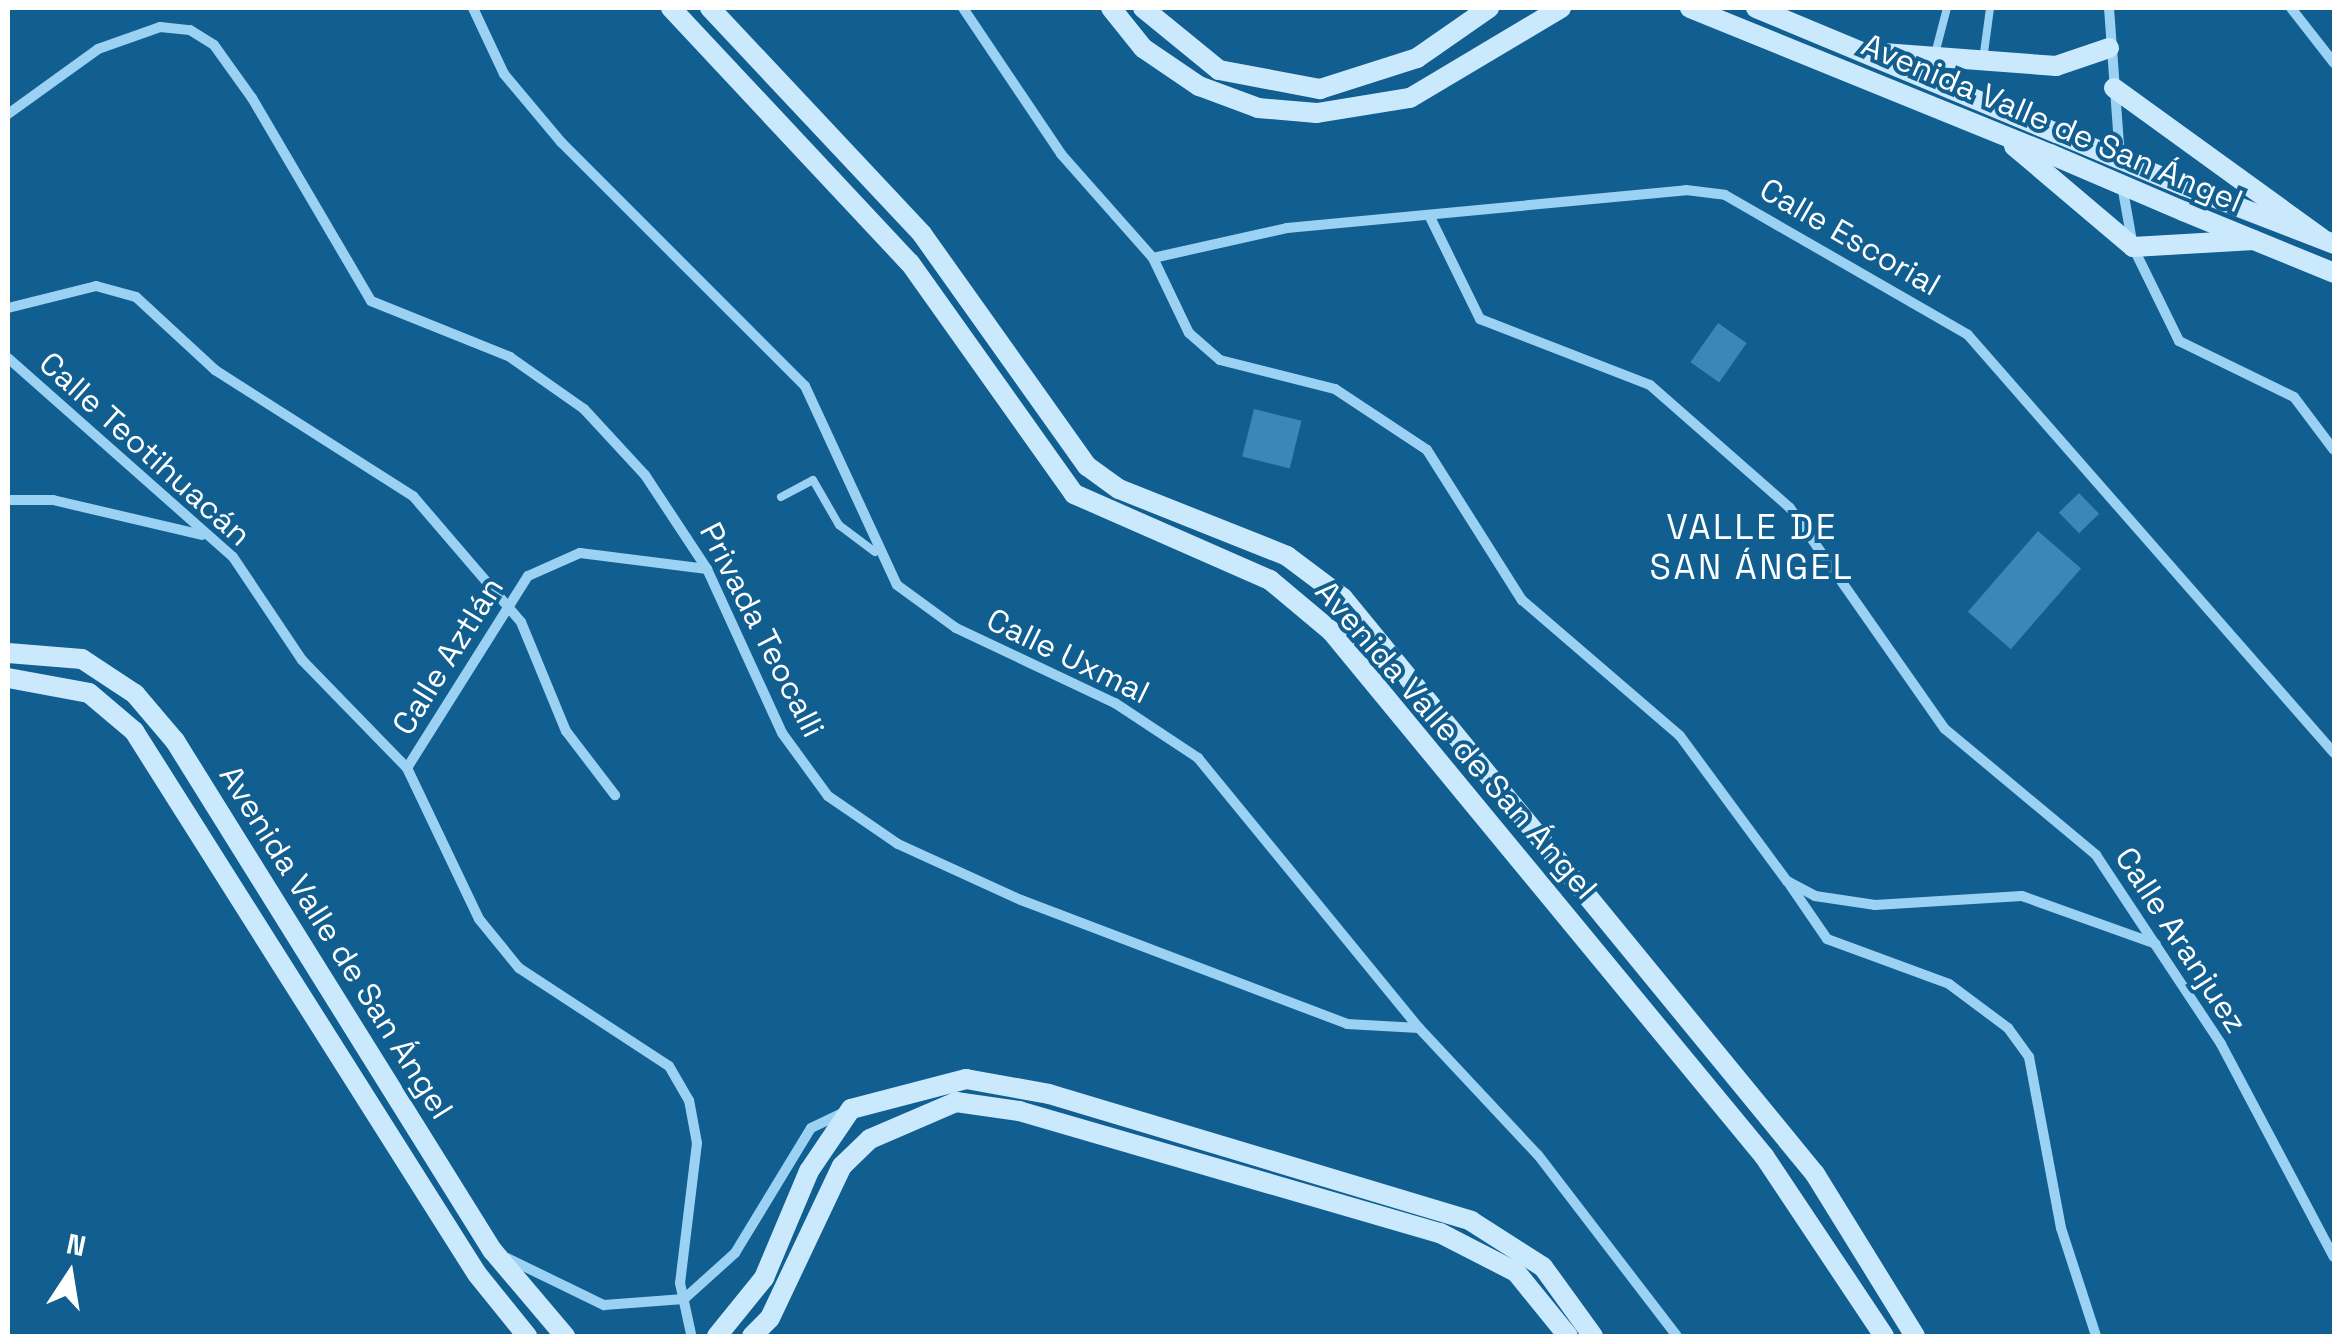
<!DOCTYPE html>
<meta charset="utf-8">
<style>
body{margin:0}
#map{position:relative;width:2342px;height:1344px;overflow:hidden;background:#115e91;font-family:"Space Grotesk",sans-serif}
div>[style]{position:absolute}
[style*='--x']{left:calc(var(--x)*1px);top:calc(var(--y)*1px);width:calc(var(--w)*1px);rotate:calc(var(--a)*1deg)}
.building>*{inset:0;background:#3988b9;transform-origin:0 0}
.lane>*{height:8px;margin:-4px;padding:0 4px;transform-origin:4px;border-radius:4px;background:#9bd2f3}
.street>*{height:10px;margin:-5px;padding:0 5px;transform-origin:5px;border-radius:5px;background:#9bd2f3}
.secondary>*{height:20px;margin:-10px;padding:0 10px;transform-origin:10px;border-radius:10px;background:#cbe9fd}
.secondary-bridge>*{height:20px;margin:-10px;padding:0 10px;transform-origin:10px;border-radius:10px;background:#cbe9fd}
span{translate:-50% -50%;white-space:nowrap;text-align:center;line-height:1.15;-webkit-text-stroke:8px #115e91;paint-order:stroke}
.street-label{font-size:32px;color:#fff}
.neighbourhood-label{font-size:35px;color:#fff;letter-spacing:2.5px}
.frame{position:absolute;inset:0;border:10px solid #fff;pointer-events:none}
.north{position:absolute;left:20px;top:1224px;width:100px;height:100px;-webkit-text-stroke:8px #115e91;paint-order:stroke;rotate:12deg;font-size:28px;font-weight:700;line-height:40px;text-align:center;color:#fff}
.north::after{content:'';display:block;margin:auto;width:35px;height:45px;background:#fff;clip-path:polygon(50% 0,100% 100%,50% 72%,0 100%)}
</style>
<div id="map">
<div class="building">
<div style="left:1718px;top:323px;width:35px;height:48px;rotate:35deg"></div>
<div style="left:1254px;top:409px;width:49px;height:49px;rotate:14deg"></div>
<div style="left:2079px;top:493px;width:29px;height:28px;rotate:46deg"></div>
<div style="left:2038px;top:531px;width:57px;height:107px;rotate:41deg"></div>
</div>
<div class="lane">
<div style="--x:1935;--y:54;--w:48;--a:-75.4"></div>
<div style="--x:1983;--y:60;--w:52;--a:-82.3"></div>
<div style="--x:781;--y:497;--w:36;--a:-28"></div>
<div style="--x:813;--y:480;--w:52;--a:60"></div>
<div style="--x:839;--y:525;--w:45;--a:36.9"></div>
</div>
<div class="street">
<div style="--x:473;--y:8;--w:73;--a:64.8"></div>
<div style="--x:504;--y:74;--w:89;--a:50"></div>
<div style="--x:561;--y:142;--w:345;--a:45"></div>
<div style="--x:805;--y:386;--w:219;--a:65.2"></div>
<div style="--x:897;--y:585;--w:73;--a:36.1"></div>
<div style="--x:956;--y:628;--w:176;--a:25.3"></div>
<div style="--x:1115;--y:703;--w:100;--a:33.5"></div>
<div style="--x:1198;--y:758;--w:349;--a:50.7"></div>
<div style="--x:1419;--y:1028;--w:174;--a:46.9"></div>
<div style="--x:1538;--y:1155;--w:228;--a:52.5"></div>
<div style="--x:963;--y:8;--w:176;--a:56.1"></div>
<div style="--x:1061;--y:154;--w:139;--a:48.5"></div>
<div style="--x:1153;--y:258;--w:83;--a:64.4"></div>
<div style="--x:1189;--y:333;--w:41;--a:41.1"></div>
<div style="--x:1220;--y:360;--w:119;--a:14.2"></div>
<div style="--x:1335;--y:389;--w:110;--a:33.5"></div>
<div style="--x:1427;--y:450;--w:178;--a:57.7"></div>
<div style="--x:1522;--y:600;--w:208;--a:40.7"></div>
<div style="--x:1680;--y:736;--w:180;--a:53.6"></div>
<div style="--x:1787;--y:881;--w:32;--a:28"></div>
<div style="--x:1815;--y:896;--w:61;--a:8.5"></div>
<div style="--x:1875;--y:905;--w:147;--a:-3.5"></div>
<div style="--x:2022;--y:896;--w:142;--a:19.7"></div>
<div style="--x:2109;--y:8;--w:150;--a:85.8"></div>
<div style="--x:2291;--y:8;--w:70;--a:52"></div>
<div style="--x:8;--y:114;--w:111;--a:-35.8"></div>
<div style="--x:98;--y:49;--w:66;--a:-19.5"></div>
<div style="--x:160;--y:27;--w:30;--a:6"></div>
<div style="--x:190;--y:30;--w:28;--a:32"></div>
<div style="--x:214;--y:45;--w:65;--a:54.4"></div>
<div style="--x:252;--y:98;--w:235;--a:59.6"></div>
<div style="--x:371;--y:301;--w:150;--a:21.9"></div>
<div style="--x:510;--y:357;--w:90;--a:35.1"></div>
<div style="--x:584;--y:409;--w:90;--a:47.3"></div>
<div style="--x:645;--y:475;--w:113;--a:56.6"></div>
<div style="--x:707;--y:569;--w:180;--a:65.4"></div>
<div style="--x:782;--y:733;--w:78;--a:53.9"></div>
<div style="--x:828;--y:796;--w:85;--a:34.4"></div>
<div style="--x:898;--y:844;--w:135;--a:24.5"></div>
<div style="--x:1021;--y:900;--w:349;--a:20.8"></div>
<div style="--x:1347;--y:1024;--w:72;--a:3.2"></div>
<div style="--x:2122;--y:185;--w:63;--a:79.9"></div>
<div style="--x:2133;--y:247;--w:105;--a:63.9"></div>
<div style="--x:2179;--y:341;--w:128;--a:26"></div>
<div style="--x:2294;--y:397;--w:66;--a:53"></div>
<div style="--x:1429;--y:215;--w:116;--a:63.9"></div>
<div style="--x:1480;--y:319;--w:182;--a:21.2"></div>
<div style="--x:1650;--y:385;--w:186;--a:41.3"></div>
<div style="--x:1790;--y:508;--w:270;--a:55"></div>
<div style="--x:1945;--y:729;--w:197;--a:39.8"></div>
<div style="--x:2096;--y:855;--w:227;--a:56.5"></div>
<div style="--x:2221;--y:1044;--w:241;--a:62.1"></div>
<div style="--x:1153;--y:258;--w:137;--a:-12.6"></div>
<div style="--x:1287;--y:228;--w:401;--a:-5.4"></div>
<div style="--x:1686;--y:190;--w:39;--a:7"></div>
<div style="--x:1725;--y:195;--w:280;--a:29.9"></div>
<div style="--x:1968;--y:335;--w:556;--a:48.79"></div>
<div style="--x:8;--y:308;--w:91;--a:-14"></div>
<div style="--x:96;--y:286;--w:41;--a:15.4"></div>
<div style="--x:136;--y:297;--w:108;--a:42.7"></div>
<div style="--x:215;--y:370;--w:235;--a:32.5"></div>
<div style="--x:413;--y:496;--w:166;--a:49.4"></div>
<div style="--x:521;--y:622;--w:118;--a:67.6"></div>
<div style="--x:566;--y:731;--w:81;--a:52.6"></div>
<div style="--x:8;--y:358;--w:300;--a:41.5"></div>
<div style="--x:233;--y:557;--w:124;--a:56.2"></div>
<div style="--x:302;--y:660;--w:151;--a:45.8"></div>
<div style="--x:407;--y:768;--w:167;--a:64.5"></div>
<div style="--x:479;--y:919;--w:63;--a:50.8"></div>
<div style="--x:519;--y:968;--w:179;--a:33.2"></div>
<div style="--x:669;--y:1066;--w:39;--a:60"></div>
<div style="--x:689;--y:1100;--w:44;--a:79.5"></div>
<div style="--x:697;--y:1143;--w:141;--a:96.9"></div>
<div style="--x:680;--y:1283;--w:52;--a:77.8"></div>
<div style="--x:8;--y:500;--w:45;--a:0"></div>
<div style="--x:53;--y:500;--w:153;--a:13.2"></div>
<div style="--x:407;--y:768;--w:227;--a:-57.8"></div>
<div style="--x:528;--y:576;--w:57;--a:-23.9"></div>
<div style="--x:580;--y:553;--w:128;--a:7.2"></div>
<div style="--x:1788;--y:882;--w:69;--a:55.6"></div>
<div style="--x:1827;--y:939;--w:130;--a:20.2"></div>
<div style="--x:1949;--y:984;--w:74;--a:36.7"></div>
<div style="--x:2008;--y:1028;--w:36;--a:54"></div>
<div style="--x:2029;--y:1057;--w:174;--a:79.4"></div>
<div style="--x:2061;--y:1228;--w:114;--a:72"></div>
<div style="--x:507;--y:1258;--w:108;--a:25.9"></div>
<div style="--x:604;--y:1305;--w:80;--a:-4.3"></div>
<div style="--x:684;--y:1299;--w:69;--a:-42"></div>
<div style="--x:735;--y:1253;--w:146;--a:-58.7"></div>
<div style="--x:811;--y:1128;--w:44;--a:-25.4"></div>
</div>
<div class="secondary">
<div style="--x:671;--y:8;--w:349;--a:46.9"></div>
<div style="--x:910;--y:263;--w:283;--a:54.6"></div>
<div style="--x:1074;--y:494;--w:214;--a:23.7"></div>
<div style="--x:1270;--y:580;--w:80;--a:39.9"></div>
<div style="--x:1331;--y:631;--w:681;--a:50.49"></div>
<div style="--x:1764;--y:1156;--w:216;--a:56.3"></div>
<div style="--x:710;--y:8;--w:310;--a:46.8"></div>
<div style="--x:922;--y:234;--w:285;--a:54.6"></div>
<div style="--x:1087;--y:466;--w:39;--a:36"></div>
<div style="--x:1119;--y:489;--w:181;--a:21.7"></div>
<div style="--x:1287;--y:556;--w:70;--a:36.9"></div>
<div style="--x:1343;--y:598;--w:745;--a:50.67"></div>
<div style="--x:1815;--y:1174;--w:190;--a:58.3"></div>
<div style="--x:1111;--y:8;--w:51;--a:51.3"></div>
<div style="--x:1143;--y:48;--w:68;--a:34.2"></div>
<div style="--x:1199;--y:86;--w:63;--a:20.4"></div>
<div style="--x:1258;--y:108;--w:59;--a:4.8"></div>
<div style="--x:1317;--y:113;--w:94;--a:-9.2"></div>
<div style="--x:1410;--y:98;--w:176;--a:-30.8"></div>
<div style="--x:1143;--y:8;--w:98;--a:39.2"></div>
<div style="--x:1219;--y:70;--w:103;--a:10.7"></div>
<div style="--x:1320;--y:89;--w:102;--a:-17.7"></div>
<div style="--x:1417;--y:58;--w:88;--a:-34.8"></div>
<div style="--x:1690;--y:8;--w:388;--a:22.1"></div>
<div style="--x:1756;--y:8;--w:326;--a:22.6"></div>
<div style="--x:1870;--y:52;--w:187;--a:4.3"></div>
<div style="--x:2056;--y:66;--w:56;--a:-18.8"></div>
<div style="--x:2114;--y:88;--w:256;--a:35.9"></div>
<div style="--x:2014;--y:146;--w:156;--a:40.3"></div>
<div style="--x:2133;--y:247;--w:121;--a:-3.3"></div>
<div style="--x:2184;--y:186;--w:161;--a:21.1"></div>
<div style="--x:2183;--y:211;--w:163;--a:22.3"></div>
<div style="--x:8;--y:653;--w:74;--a:4.6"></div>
<div style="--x:82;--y:659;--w:64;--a:33.4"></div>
<div style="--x:135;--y:694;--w:62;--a:49.6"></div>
<div style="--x:175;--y:741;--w:600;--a:58.09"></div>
<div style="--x:492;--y:1250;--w:113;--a:49.7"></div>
<div style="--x:8;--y:678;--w:82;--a:10.5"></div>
<div style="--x:89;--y:693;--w:59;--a:40.2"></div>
<div style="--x:134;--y:731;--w:642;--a:57.72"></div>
<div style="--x:477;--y:1274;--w:80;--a:51.1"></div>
<div style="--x:717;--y:1336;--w:75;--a:-51"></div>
<div style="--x:764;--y:1278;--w:116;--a:-67.2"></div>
<div style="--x:809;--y:1171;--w:75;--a:-55.9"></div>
<div style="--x:851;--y:1109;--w:119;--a:-14.6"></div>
<div style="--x:966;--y:1079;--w:84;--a:10.2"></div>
<div style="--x:1049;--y:1094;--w:441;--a:16.7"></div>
<div style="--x:1471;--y:1221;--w:85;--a:32.6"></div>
<div style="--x:1543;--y:1267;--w:85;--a:54.1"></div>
<div style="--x:752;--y:1336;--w:25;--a:-45"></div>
<div style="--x:770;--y:1318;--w:168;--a:-64.7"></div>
<div style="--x:842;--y:1166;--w:39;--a:-44"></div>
<div style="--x:870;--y:1139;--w:94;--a:-23.3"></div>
<div style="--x:956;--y:1102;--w:64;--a:8.1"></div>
<div style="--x:1019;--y:1111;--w:438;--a:16.2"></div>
<div style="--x:1440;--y:1233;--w:85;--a:27.2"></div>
<div style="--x:1516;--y:1272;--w:82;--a:50.9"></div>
</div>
<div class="secondary-bridge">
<div style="--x:2057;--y:133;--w:138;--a:22.7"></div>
<div style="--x:2050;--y:154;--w:145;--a:23.2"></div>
</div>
<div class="street-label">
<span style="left:2052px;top:123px;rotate:23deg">Avenida Valle de San Ángel</span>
<span style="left:1850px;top:237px;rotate:30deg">Calle Escorial</span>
<span style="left:145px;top:449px;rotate:42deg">Calle Teotihuacán</span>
<span style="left:762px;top:630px;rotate:63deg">Privada Teocalli</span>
<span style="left:448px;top:656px;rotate:-58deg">Calle Aztlán</span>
<span style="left:1068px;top:656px;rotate:26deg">Calle Uxmal</span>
<span style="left:1456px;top:740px;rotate:49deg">Avenida Valle de San Ángel</span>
<span style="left:2181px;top:940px;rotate:57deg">Calle Aranjuez</span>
<span style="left:336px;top:942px;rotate:58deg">Avenida Valle de San Ángel</span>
</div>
<div class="neighbourhood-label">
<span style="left:1752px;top:547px">VALLE DE<br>SAN ÁNGEL</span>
</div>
<div class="frame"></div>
<div class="north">N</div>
</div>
